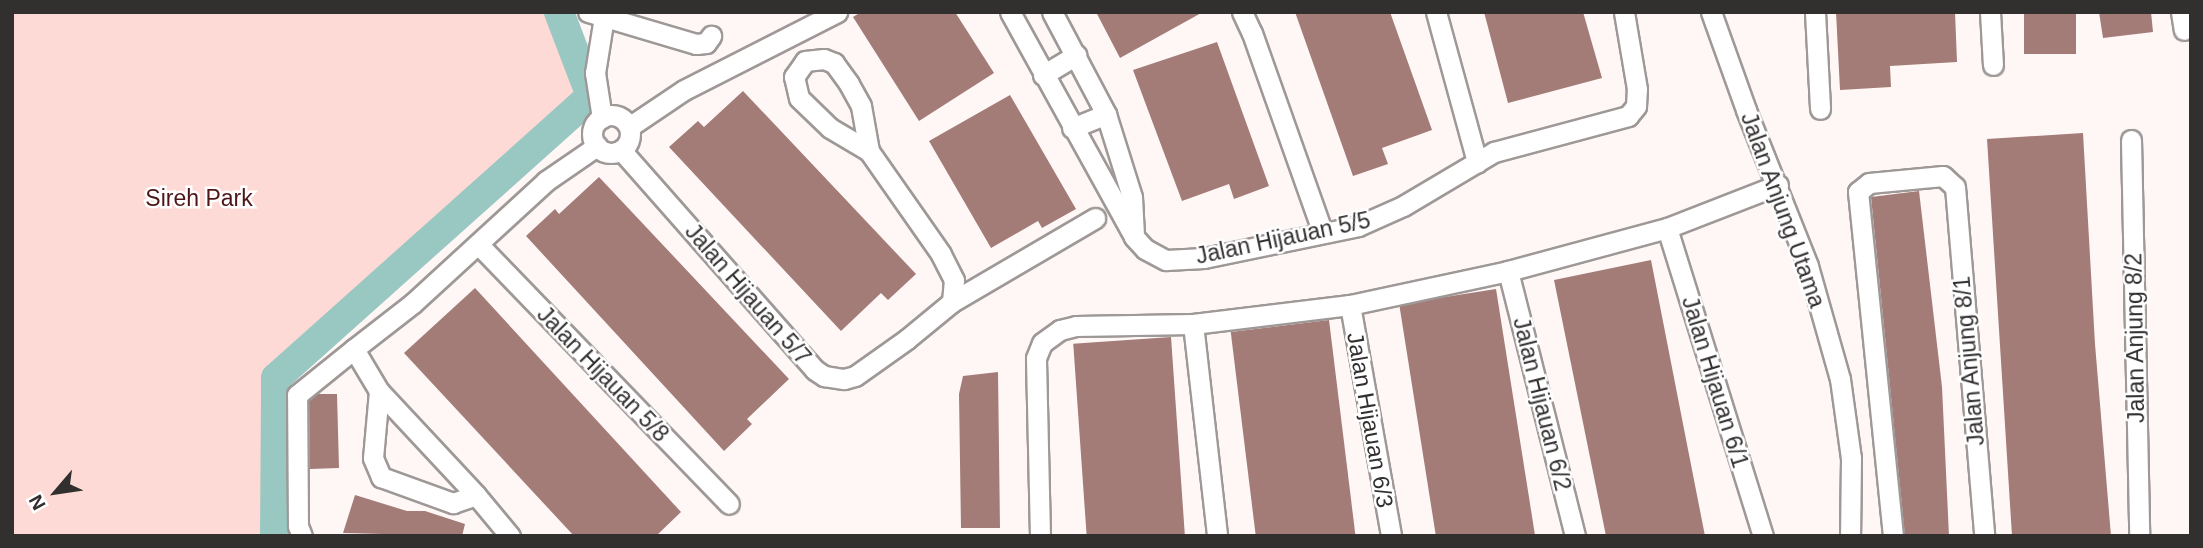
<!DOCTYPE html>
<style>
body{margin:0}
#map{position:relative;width:2203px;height:548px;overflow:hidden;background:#fef7f6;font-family:Arial,sans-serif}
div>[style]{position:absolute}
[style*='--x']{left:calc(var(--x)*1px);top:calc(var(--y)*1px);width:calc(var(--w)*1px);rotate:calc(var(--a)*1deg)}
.green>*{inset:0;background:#fedad6}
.river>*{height:30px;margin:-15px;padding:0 15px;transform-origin:15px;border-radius:15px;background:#99c8c2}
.building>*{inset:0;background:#a37c78;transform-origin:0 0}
.roads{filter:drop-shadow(2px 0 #9e9897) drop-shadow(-2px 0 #9e9897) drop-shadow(0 2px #9e9897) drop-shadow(0 -2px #9e9897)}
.minor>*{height:19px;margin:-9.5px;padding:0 9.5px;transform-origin:9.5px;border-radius:9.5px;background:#fff}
.minor>.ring{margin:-9.5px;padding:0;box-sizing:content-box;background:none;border:19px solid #fff;border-radius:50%}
span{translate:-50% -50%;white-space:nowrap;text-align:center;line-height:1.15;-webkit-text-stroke:5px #fff;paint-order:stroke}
.park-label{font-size:23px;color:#4c1716}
.street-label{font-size:23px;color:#322f2f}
.frame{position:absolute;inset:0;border:14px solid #322f2f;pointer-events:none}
.north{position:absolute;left:21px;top:457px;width:70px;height:70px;-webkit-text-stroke:5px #fff;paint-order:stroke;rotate:241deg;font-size:19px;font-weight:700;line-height:28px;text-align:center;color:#322f2f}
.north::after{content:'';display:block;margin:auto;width:24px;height:32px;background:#322f2f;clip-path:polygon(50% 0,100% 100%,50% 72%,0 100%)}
</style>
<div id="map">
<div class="green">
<div style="clip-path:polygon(12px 12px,559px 12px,591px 96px,276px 378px,275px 536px,12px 536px)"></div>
</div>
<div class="river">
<div style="--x:275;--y:536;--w:158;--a:-89.6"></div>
<div style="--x:276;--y:378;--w:423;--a:-41.8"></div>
<div style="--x:591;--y:96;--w:90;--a:-110.9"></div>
</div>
<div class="building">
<div style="clip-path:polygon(861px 12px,955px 12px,994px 73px,919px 121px,853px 17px)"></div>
<div style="clip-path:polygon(1096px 12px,1203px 12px,1120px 58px)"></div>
<div style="clip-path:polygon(1295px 12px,1390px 12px,1432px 130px,1382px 148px,1388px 164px,1353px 176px)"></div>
<div style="clip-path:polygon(1484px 12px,1583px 12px,1602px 78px,1508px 103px)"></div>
<div style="clip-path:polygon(1836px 12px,1955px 12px,1957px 62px,1890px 66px,1891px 87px,1840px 90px)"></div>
<div style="left:2024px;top:12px;width:52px;height:42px"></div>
<div style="clip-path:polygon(2099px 12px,2151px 12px,2153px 32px,2103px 38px)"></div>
<div style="clip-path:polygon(1217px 42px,1269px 186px,1234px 199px,1229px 184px,1182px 201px,1133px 70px)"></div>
<div style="clip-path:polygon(743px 91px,916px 274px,888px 300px,881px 293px,841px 331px,669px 147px,698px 121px,704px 127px)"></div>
<div style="clip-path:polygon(1010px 95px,1076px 209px,1042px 228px,1038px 221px,991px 248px,929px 141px)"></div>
<div style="clip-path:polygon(2083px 133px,2095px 344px,2111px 536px,2012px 536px,1987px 139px)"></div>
<div style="clip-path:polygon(599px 177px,789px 379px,747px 419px,752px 424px,724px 451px,526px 236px,555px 209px,559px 214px)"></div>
<div style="clip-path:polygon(1919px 191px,1942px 387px,1949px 536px,1905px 536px,1871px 197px)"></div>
<div style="clip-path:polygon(1651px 260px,1684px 429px,1705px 536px,1606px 536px,1554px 280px)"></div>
<div style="clip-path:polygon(475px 288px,681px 512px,656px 536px,574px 536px,404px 353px)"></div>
<div style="left:1496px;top:289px;width:250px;height:98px;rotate:81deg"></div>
<div style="left:1329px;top:320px;width:218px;height:99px;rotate:83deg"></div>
<div style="left:1171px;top:337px;width:200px;height:98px;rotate:86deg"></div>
<div style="clip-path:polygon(998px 372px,1000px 528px,961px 528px,959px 394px,963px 376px)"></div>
<div style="clip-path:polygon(317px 394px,337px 394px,339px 468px,310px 469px,309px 401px)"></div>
<div style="clip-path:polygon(355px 495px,407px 511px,425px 511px,465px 524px,462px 536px,343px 533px)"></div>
</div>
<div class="roads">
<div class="minor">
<div style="--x:588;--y:12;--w:113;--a:16.5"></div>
<div style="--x:696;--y:44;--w:10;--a:-6"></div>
<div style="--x:706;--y:43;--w:9;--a:-54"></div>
<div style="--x:1010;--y:12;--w:257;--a:61.1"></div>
<div style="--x:1134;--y:237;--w:16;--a:47"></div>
<div style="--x:1145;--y:249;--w:24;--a:28"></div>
<div style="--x:1166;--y:260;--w:38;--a:-3"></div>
<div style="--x:1204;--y:258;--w:157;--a:-11.7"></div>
<div style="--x:1358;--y:226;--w:49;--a:-24"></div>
<div style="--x:1403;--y:206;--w:106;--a:-30.7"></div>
<div style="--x:1494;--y:152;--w:139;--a:-15"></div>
<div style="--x:1628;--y:116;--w:13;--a:-51"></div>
<div style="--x:1636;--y:106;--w:17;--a:-87"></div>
<div style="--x:1637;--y:89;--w:78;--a:-99.6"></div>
<div style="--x:1052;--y:12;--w:115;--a:62.1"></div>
<div style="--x:1106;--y:114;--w:87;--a:72.6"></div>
<div style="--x:1132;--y:197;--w:36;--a:87"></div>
<div style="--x:1242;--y:12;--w:23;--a:65"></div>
<div style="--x:1252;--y:33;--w:212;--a:70.5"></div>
<div style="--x:1436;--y:12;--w:156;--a:74.7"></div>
<div style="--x:1711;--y:12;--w:104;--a:70.3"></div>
<div style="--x:1746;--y:110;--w:168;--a:68.3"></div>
<div style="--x:1808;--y:266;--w:117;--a:74.2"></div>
<div style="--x:1840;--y:379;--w:80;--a:82.1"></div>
<div style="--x:1851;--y:458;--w:78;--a:90.7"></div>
<div style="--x:1815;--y:12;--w:97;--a:87"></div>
<div style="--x:1990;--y:12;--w:53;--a:86.8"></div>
<div style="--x:2181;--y:12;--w:18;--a:81"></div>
<div style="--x:1043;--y:75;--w:39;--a:-31"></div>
<div class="ring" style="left:592px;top:115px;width:19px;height:19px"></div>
<div style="--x:602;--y:118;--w:46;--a:-98.8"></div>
<div style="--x:595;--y:73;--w:57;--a:-80.9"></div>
<div style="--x:629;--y:127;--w:66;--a:-33.9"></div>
<div style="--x:684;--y:90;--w:172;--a:-27"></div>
<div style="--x:1072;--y:128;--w:37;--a:-22"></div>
<div style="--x:2131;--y:140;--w:396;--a:88.8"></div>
<div style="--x:621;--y:150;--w:293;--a:48.6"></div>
<div style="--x:815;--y:370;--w:11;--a:34"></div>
<div style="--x:824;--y:376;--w:20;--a:9"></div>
<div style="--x:844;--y:379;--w:11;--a:-15"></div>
<div style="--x:855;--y:376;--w:64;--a:-35.4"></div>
<div style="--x:907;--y:339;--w:58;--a:-39.4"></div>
<div style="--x:952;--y:302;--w:22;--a:-85"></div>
<div style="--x:954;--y:280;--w:29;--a:-117"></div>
<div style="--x:941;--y:254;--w:126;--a:-125"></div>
<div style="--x:869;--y:151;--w:45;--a:-149.5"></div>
<div style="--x:830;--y:128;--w:43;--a:-135.9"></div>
<div style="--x:799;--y:98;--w:22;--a:-103"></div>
<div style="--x:794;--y:77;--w:19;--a:-55"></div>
<div style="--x:805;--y:61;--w:19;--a:-6"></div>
<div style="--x:824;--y:59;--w:11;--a:22"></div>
<div style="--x:834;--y:63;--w:26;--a:54"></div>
<div style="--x:849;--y:84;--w:25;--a:61"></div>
<div style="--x:861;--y:106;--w:46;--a:79.9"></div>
<div style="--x:1667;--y:228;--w:323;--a:72.7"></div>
<div style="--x:478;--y:244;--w:361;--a:46"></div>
<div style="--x:1508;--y:271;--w:273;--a:75.8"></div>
<div style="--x:952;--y:302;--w:166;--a:-30.4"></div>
<div style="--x:1350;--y:305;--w:235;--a:79.9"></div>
<div style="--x:1193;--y:324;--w:213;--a:83.5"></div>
<div style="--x:379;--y:391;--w:67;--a:95.1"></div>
<div style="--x:373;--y:458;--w:21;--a:67"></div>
<div style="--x:381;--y:477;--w:77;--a:19.9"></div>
<div style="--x:453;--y:503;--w:24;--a:-19"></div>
<div style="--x:302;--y:536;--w:11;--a:-112"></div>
<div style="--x:298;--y:526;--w:131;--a:-90.4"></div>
<div style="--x:297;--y:395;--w:73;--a:-38.9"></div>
<div style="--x:510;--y:536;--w:53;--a:-129.7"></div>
<div style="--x:476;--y:495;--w:142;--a:-133"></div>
<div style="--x:379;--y:391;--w:49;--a:-120.8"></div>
<div style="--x:354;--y:349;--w:75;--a:-37.9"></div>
<div style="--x:413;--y:303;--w:180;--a:-42.5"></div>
<div style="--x:546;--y:181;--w:62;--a:-34.5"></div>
<div style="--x:1040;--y:536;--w:178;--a:-91.3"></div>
<div style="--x:1036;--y:358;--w:16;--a:-68"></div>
<div style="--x:1042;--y:343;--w:22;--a:-36"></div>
<div style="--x:1060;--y:330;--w:16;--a:-14"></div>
<div style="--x:1076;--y:326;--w:117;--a:-1"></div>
<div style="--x:1193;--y:324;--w:158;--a:-6.9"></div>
<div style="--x:1350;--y:305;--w:162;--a:-12.1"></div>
<div style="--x:1508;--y:271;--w:165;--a:-15.1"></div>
<div style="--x:1667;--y:228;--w:119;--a:-21.2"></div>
<div style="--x:1893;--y:536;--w:346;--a:-95.8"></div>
<div style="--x:1858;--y:192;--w:14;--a:-39"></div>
<div style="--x:1869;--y:183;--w:74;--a:-5.4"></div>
<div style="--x:1943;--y:176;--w:16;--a:43"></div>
<div style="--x:1955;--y:187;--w:350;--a:85.2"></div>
</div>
</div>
<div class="park-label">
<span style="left:199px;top:198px">Sireh Park</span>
</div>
<div class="street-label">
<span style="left:1783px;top:210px;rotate:70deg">Jalan Anjung Utama</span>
<span style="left:1283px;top:238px;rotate:-12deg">Jalan Hijauan 5/5</span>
<span style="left:748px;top:294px;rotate:49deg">Jalan Hijauan 5/7</span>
<span style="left:2135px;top:338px;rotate:-91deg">Jalan Anjung 8/2</span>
<span style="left:1969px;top:361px;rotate:-95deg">Jalan Anjung 8/1</span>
<span style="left:603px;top:374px;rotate:46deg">Jalan Hijauan 5/8</span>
<span style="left:1715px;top:382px;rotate:73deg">Jalan Hijauan 6/1</span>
<span style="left:1542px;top:404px;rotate:76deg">Jalan Hijauan 6/2</span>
<span style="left:1370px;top:420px;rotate:80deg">Jalan Hijauan 6/3</span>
</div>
<div class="frame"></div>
<div class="north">N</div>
</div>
